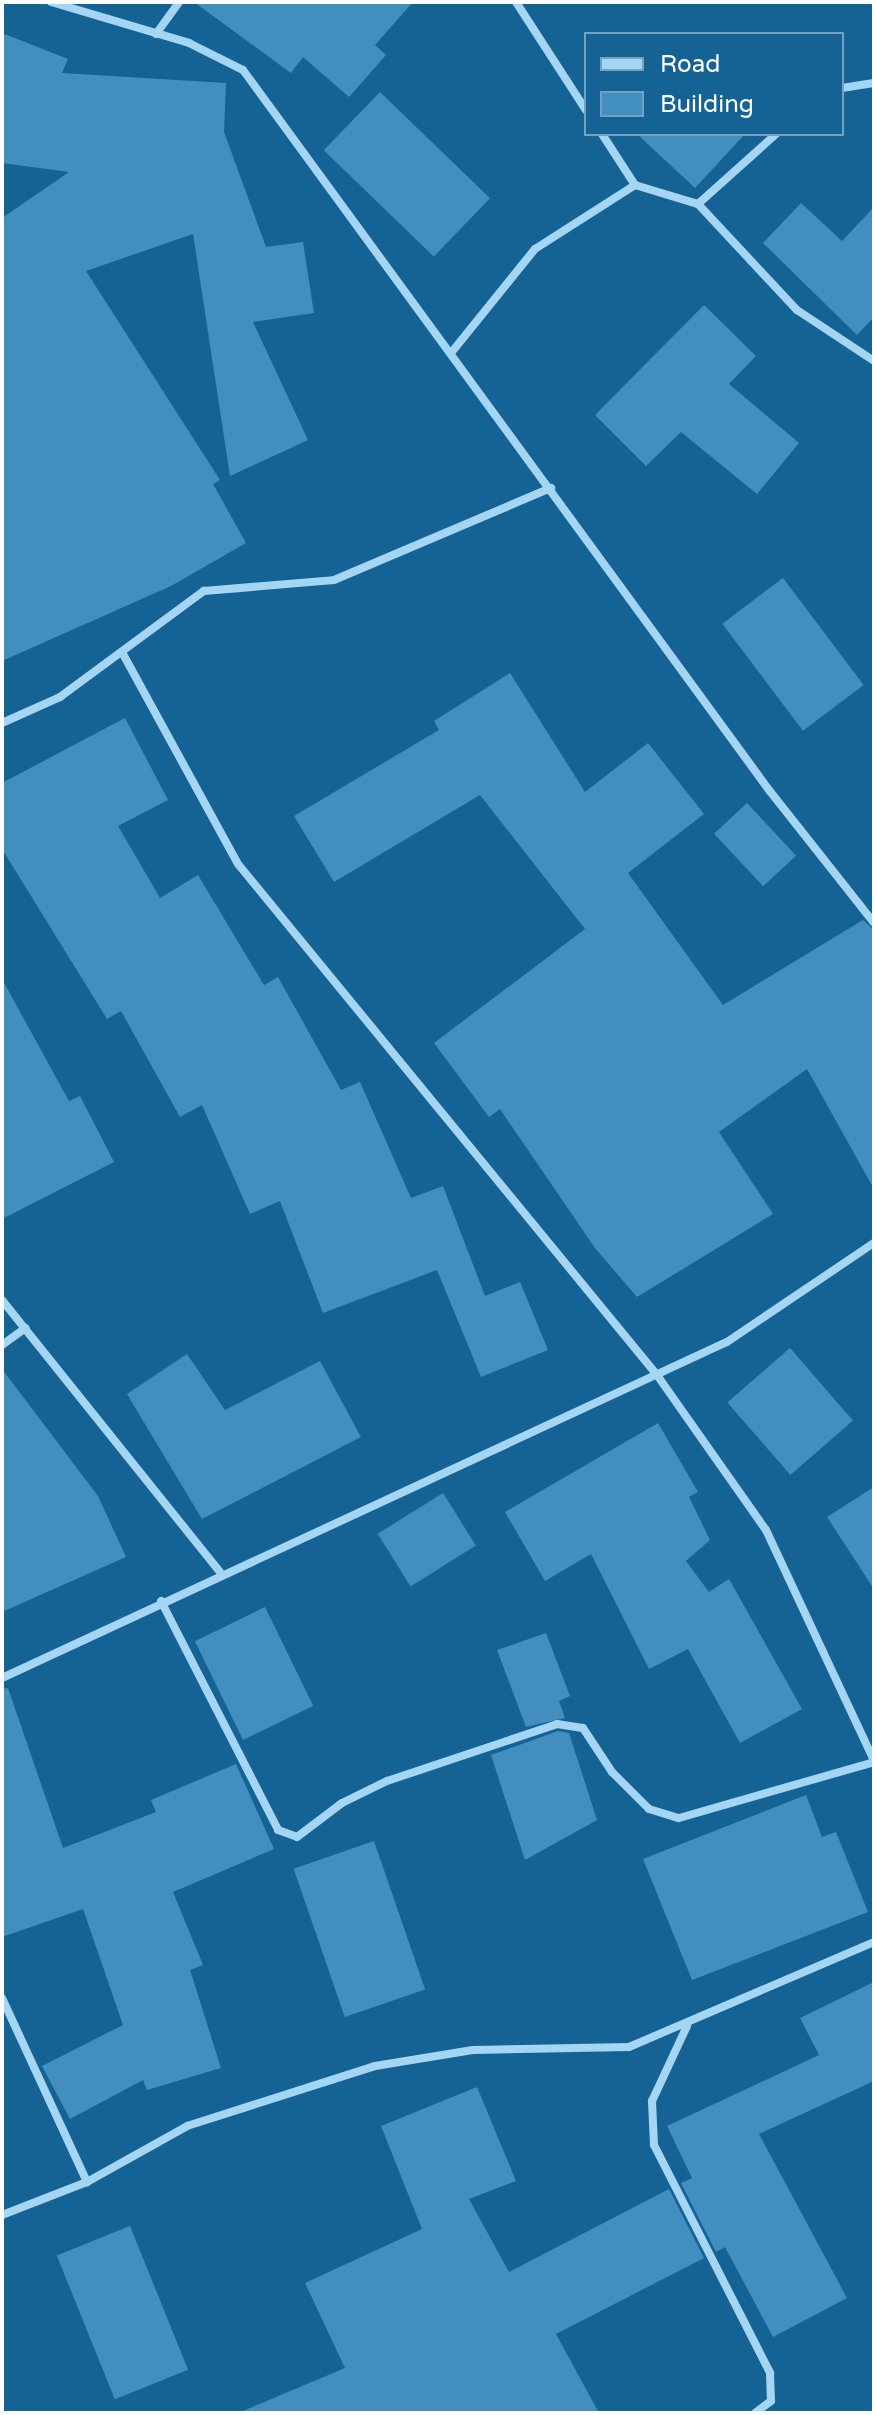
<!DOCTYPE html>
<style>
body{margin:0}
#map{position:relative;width:876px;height:2415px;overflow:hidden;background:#156394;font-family:"Varela Round",sans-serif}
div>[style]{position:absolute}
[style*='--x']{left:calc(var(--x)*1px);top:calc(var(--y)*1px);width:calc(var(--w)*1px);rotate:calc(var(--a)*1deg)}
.building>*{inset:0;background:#428ebe;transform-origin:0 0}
.minor>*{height:8px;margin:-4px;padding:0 4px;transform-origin:4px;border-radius:4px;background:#a4d5f2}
span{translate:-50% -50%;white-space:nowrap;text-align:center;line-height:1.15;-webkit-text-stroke:8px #156394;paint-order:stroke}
.frame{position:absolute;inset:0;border:4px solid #fff;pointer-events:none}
.legend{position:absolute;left:584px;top:32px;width:260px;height:104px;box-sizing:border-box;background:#156394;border:2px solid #73a1bf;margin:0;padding:10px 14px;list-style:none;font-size:24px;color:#fff}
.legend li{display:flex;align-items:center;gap:16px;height:40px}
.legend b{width:40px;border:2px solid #73a1bf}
</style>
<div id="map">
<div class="building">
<div style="clip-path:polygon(194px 2px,413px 2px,375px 45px,386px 55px,349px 97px,303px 57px,291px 73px)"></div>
<div style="clip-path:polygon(2px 33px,68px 59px,62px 73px,226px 83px,224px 132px,266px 247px,303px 242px,314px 313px,253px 322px,308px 440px,230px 476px,193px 234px,86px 271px,220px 480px,213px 484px,246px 543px,171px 586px,2px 661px,2px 218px,69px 172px,2px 163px)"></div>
<div style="left:380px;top:92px;width:153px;height:81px;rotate:44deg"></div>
<div style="clip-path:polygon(637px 134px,745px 134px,695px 188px)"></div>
<div style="clip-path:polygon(801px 203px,842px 241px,874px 207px,874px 317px,857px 335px,763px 243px)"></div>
<div style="clip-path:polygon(704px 305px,756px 356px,729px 384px,799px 443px,757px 494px,681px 432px,646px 466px,595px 415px)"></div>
<div style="left:783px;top:578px;width:134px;height:76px;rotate:53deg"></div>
<div style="clip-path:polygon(510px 673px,585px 792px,648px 743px,704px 814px,628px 873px,723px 1005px,863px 920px,874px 930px,874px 1189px,807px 1069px,719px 1132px,773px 1214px,637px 1297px,595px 1248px,500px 1109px,489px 1117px,434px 1043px,585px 929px,480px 795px,334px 882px,294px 816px,439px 730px,434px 721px)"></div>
<div style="clip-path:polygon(125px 718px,168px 800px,118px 826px,160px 898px,198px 875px,264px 985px,278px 977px,341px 1090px,360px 1082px,411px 1198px,443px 1186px,485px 1296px,520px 1282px,548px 1350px,481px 1377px,437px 1270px,323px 1313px,280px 1201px,250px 1214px,202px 1105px,180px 1117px,121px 1011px,107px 1019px,2px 849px,2px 783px)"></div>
<div style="left:747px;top:803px;width:72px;height:45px;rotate:47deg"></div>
<div style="clip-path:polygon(2px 979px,69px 1101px,80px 1096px,114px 1162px,2px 1219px)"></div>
<div style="left:790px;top:1348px;width:96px;height:83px;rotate:49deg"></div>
<div style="clip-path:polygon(187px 1354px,225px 1410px,320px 1361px,361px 1437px,202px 1519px,127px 1394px)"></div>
<div style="clip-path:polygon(2px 1369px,98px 1496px,126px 1557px,2px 1612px)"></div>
<div style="clip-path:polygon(658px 1423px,698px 1492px,689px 1497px,710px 1540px,686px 1561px,709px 1592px,729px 1579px,802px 1709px,740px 1743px,688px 1649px,649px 1669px,591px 1554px,545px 1581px,505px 1512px)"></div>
<div style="clip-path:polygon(874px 1487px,874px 1589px,827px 1517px)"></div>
<div style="left:443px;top:1493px;width:62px;height:77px;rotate:58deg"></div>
<div style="left:265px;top:1607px;width:110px;height:78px;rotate:64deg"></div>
<div style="clip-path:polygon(546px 1633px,570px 1696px,559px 1701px,565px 1718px,526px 1727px,497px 1650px)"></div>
<div style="clip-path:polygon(8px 1688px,63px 1848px,156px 1812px,151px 1800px,236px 1764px,274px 1849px,173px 1892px,203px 1965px,190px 1970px,221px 2068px,147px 2090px,143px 2080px,70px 2119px,42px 2066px,123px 2025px,83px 1909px,2px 1937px,2px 1689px)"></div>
<div style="clip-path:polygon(558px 1731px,569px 1733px,597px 1820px,525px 1860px,491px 1755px)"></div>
<div style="clip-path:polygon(806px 1795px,822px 1837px,836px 1832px,868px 1912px,692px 1980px,643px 1859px)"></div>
<div style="left:374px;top:1841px;width:157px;height:85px;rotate:71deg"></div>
<div style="clip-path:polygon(874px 1982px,874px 2081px,759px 2134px,847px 2298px,773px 2337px,725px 2247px,716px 2252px,681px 2183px,692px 2178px,667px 2126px,819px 2055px,800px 2018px)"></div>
<div style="clip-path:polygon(477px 2087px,516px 2181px,469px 2199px,509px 2272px,669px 2189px,704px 2258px,556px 2334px,599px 2413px,238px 2413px,345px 2368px,305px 2283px,422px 2229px,381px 2126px)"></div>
<div style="left:130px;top:2226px;width:155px;height:79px;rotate:68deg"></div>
</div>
<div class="minor">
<div style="--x:51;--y:2;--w:144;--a:16.5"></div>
<div style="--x:189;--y:43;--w:60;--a:26.6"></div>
<div style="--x:243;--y:70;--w:892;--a:53.85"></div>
<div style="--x:769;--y:790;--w:169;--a:51.7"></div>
<div style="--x:516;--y:2;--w:129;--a:57.1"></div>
<div style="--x:156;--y:34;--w:39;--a:-54"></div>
<div style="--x:842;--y:88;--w:32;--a:-9"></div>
<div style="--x:602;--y:134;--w:61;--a:57.1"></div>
<div style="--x:635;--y:185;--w:66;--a:16.8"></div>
<div style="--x:698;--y:204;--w:145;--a:47"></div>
<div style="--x:797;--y:310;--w:92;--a:33.5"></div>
<div style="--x:698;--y:204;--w:105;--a:-41.9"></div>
<div style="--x:451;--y:353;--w:134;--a:-51.1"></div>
<div style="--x:535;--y:249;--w:119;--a:-32.6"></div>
<div style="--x:123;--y:654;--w:239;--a:61.3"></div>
<div style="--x:238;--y:864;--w:661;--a:50.65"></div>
<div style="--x:657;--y:1375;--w:189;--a:54.9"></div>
<div style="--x:766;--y:1530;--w:255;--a:64.9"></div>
<div style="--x:2;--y:723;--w:64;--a:-24.1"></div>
<div style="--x:60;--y:697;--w:179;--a:-36.4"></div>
<div style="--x:204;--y:591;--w:130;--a:-4.8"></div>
<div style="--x:334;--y:580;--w:236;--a:-23"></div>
<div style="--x:2;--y:1300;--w:349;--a:51.3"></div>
<div style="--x:2;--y:1345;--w:29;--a:-36"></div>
<div style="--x:161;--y:1601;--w:257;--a:62.9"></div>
<div style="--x:278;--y:1830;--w:20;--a:20"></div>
<div style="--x:297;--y:1837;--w:56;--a:-37.1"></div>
<div style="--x:342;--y:1803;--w:50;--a:-26.1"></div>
<div style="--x:387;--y:1781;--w:179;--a:-18.5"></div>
<div style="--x:557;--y:1724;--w:26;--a:9"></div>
<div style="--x:583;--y:1728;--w:53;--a:56.6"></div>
<div style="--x:612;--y:1772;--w:52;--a:45"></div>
<div style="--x:649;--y:1809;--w:31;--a:17"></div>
<div style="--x:679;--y:1818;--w:203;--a:-16"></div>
<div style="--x:2;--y:1678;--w:799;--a:-24.87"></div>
<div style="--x:727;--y:1342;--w:177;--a:-34"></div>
<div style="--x:2;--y:1998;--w:203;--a:65.2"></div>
<div style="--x:687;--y:2026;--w:83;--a:115"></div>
<div style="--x:652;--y:2101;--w:44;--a:87.4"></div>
<div style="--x:654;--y:2145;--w:256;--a:63"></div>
<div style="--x:770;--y:2373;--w:28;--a:88"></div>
<div style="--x:771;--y:2401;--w:20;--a:143"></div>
<div style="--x:2;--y:2215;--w:91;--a:-21.2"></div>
<div style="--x:87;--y:2182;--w:115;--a:-29.2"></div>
<div style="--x:187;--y:2126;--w:197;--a:-17.7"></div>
<div style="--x:375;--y:2066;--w:99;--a:-9.3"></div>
<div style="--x:473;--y:2050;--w:156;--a:-1.1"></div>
<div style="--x:629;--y:2047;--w:267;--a:-23.2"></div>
</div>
<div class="frame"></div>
<ul class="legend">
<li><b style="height:10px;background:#a4d5f2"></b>Road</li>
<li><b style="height:22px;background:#428ebe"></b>Building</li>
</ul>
</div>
